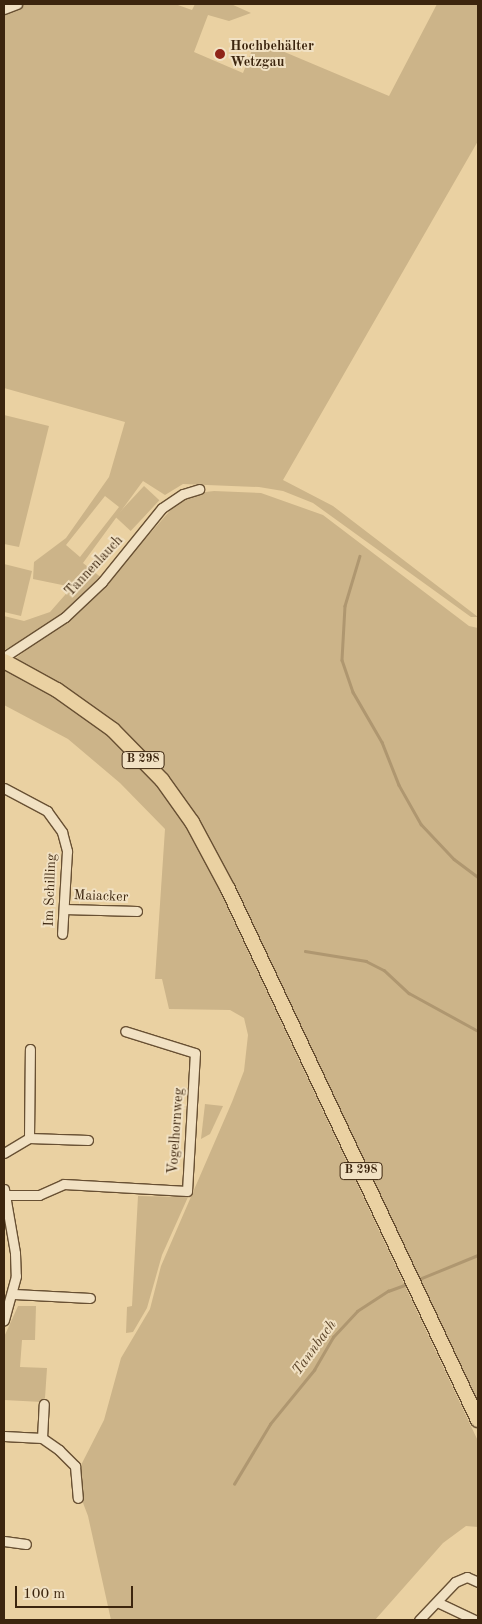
<!DOCTYPE html>
<meta charset="utf-8">
<style>
body{margin:0}
#map{position:relative;width:482px;height:1624px;overflow:hidden;background:#ead1a2;font-family:"Old Standard TT",serif}
div>[style]{position:absolute}
[style*='--x']{left:calc(var(--x)*1px);top:calc(var(--y)*1px);width:calc(var(--w)*1px);rotate:calc(var(--a)*1deg)}
.green>*{inset:0;background:#ccb489;transform-origin:0 0}
.stream>*{height:2.5px;margin:-1.25px;padding:0 1.25px;transform-origin:1.25px;border-radius:1.25px;background:#af9770}
.roads{filter:drop-shadow(1px 0 #685033) drop-shadow(-1px 0 #685033) drop-shadow(0 1px #685033) drop-shadow(0 -1px #685033)}
.minor>*{height:9px;margin:-4.5px;padding:0 4.5px;transform-origin:4.5px;border-radius:4.5px;background:#f1e1c3}
.primary>*{height:14px;margin:-7px;padding:0 7px;transform-origin:7px;border-radius:7px;background:#ead1a2}
.dots>*{width:14px;height:14px;translate:-50% -50%;box-sizing:border-box;border:2px solid #f1e1c3;border-radius:50%}
span{translate:-50% -50%;white-space:nowrap;text-align:center;line-height:1.15;-webkit-text-stroke:4px #f1e1c3;paint-order:stroke}
.shield-label span{padding:1px 4px;background:#f1e1c3;border:1px solid;border-radius:4px;-webkit-text-stroke-width:0}
.shield-label{font-size:12px;color:#3c250e;font-weight:700}
.poi-label{font-size:14px;color:#3c250e;font-weight:700}
.left{translate:0 -50%;text-align:left}
.street-label{font-size:14px;color:#3c250e}
.water-label{font-size:15px;color:#5e472b;font-style:italic}
.frame{position:absolute;inset:0;border:5px solid #3c250e;pointer-events:none}
.scale{position:absolute;left:15px;top:1586px;width:118px;height:22px;box-sizing:border-box;border:2px solid #3c250e;border-top:0;padding-left:6px;font-size:15px;line-height:18px;white-space:nowrap;color:#3c250e;-webkit-text-stroke:4px #f1e1c3;paint-order:stroke}
</style>
<div id="map">
<div class="green">
<div style="clip-path:polygon(evenodd,27px 4px,175px 4px,192px 10px,195px 4px,231px 4px,251px 13px,229px 21px,208px 15px,194px 52px,243px 73px,256px 40px,389px 96px,437px 4px,478px 4px,478px 141px,283px 480px,333px 506px,478px 617px,471px 617px,313px 503px,283px 491px,259px 487px,183px 484px,165px 495px,143px 481px,83px 563px,103px 579px,82px 600px,38px 633px,4px 650px,4px 616px,24px 621px,50px 612px,72px 587px,33px 579px,34px 562px,66px 538px,109px 477px,125px 422px,4px 388px,4px 13px,27px 4px,105px 496px,119px 507px,80px 557px,66px 545px,105px 496px)"></div>
<div style="clip-path:polygon(4px 415px,49px 426px,19px 547px,4px 544px)"></div>
<div style="left:144px;top:486px;width:21px;height:42px;rotate:43deg"></div>
<div style="clip-path:polygon(214px 491px,261px 493px,323px 515px,469px 626px,478px 628px,478px 1401px,233px 890px,164px 773px,101px 713px,16px 658px,96px 595px,175px 505px,197px 493px)"></div>
<div style="clip-path:polygon(4px 564px,32px 571px,21px 616px,4px 612px)"></div>
<div style="clip-path:polygon(4px 666px,48px 692px,112px 738px,157px 784px,179px 812px,219px 882px,228px 909px,478px 1441px,478px 1527px,466px 1526px,443px 1543px,375px 1620px,111px 1620px,88px 1516px,80px 1495px,79px 1469px,104px 1420px,121px 1358px,150px 1309px,161px 1266px,232px 1102px,244px 1071px,248px 1035px,244px 1018px,230px 1010px,169px 1009px,162px 979px,155px 979px,165px 829px,120px 783px,68px 739px,4px 705px)"></div>
<div style="clip-path:polygon(205px 1104px,223px 1106px,210px 1134px,201px 1139px)"></div>
<div style="clip-path:polygon(138px 1196px,188px 1197px,162px 1255px,147px 1308px,133px 1332px,126px 1333px,127px 1307px,132px 1306px)"></div>
<div style="clip-path:polygon(18px 1306px,36px 1306px,35px 1340px,22px 1340px,20px 1367px,47px 1368px,45px 1398px,42px 1402px,4px 1400px,4px 1337px)"></div>
</div>
<div class="stream">
<div style="--x:360;--y:556;--w:52;--a:106.7"></div>
<div style="--x:345;--y:606;--w:54;--a:93.2"></div>
<div style="--x:342;--y:660;--w:34;--a:71"></div>
<div style="--x:353;--y:692;--w:58;--a:59.9"></div>
<div style="--x:382;--y:742;--w:46;--a:68.4"></div>
<div style="--x:399;--y:785;--w:45;--a:60.6"></div>
<div style="--x:421;--y:824;--w:48;--a:46.7"></div>
<div style="--x:454;--y:859;--w:30;--a:37"></div>
<div style="--x:305;--y:951;--w:62;--a:9.3"></div>
<div style="--x:366;--y:961;--w:20;--a:27"></div>
<div style="--x:384;--y:970;--w:34;--a:43"></div>
<div style="--x:409;--y:993;--w:79;--a:28.8"></div>
<div style="--x:417;--y:1280;--w:66;--a:-22.3"></div>
<div style="--x:234;--y:1484;--w:70;--a:-59"></div>
<div style="--x:270;--y:1424;--w:70;--a:-50.8"></div>
<div style="--x:314;--y:1370;--w:38;--a:-60"></div>
<div style="--x:333;--y:1337;--w:35;--a:-47"></div>
<div style="--x:357;--y:1311;--w:37;--a:-33"></div>
<div style="--x:388;--y:1291;--w:20;--a:-20"></div>
</div>
<div class="roads">
<div class="minor">
<div style="--x:4;--y:9;--w:14;--a:-21"></div>
<div style="--x:4;--y:657;--w:73;--a:-33.3"></div>
<div style="--x:65;--y:617;--w:51;--a:-43.4"></div>
<div style="--x:102;--y:582;--w:95;--a:-51"></div>
<div style="--x:162;--y:508;--w:25;--a:-34"></div>
<div style="--x:183;--y:494;--w:17;--a:-17"></div>
<div style="--x:4;--y:788;--w:49;--a:28.1"></div>
<div style="--x:47;--y:811;--w:26;--a:54"></div>
<div style="--x:62;--y:832;--w:20;--a:75"></div>
<div style="--x:67;--y:851;--w:83;--a:93.4"></div>
<div style="--x:64;--y:909;--w:73;--a:1.6"></div>
<div style="--x:29;--y:1138;--w:89;--a:-89.4"></div>
<div style="--x:4;--y:1153;--w:29;--a:-31"></div>
<div style="--x:29;--y:1138;--w:59;--a:1.9"></div>
<div style="--x:4;--y:1189;--w:65;--a:80.2"></div>
<div style="--x:15;--y:1253;--w:23;--a:88"></div>
<div style="--x:16;--y:1276;--w:46;--a:105.3"></div>
<div style="--x:5;--y:1195;--w:34;--a:0"></div>
<div style="--x:39;--y:1195;--w:27;--a:-24"></div>
<div style="--x:64;--y:1184;--w:123;--a:3.3"></div>
<div style="--x:187;--y:1191;--w:138;--a:-86.7"></div>
<div style="--x:195;--y:1053;--w:73;--a:-162.6"></div>
<div style="--x:14;--y:1294;--w:76;--a:3"></div>
<div style="--x:4;--y:1436;--w:38;--a:3"></div>
<div style="--x:42;--y:1438;--w:21;--a:35"></div>
<div style="--x:59;--y:1450;--w:23;--a:45"></div>
<div style="--x:75;--y:1466;--w:32;--a:85"></div>
<div style="--x:42;--y:1438;--w:34;--a:-87"></div>
<div style="--x:4;--y:1541;--w:22;--a:8"></div>
<div style="--x:437;--y:1602;--w:42;--a:25.3"></div>
<div style="--x:419;--y:1620;--w:52;--a:-46.5"></div>
<div style="--x:455;--y:1582;--w:13;--a:-23"></div>
<div style="--x:467;--y:1577;--w:12;--a:24"></div>
</div>
<div class="primary">
<div style="--x:4;--y:661;--w:60;--a:28.7"></div>
<div style="--x:57;--y:690;--w:69;--a:35.5"></div>
<div style="--x:113;--y:730;--w:70;--a:45.6"></div>
<div style="--x:162;--y:780;--w:52;--a:54.5"></div>
<div style="--x:192;--y:822;--w:76;--a:61.8"></div>
<div style="--x:228;--y:889;--w:587;--a:64.79"></div>
</div>
</div>
<div class="dots">
<div style="left:220px;top:54px;background:#8f2418"></div>
</div>
<div class="shield-label">
<span style="left:143px;top:760px">B 298</span>
<span style="left:361px;top:1171px">B 298</span>
</div>
<div class="poi-label">
<span class="left" style="left:230px;top:54px">Hochbehälter<br>Wetzgau</span>
</div>
<div class="street-label">
<span style="left:94px;top:566px;rotate:-47deg">Tannenlauch</span>
<span style="left:50px;top:890px;rotate:-88deg">Im Schilling</span>
<span style="left:101px;top:896px;rotate:2deg">Maiacker</span>
<span style="left:176px;top:1131px;rotate:-86deg">Vogelhornweg</span>
</div>
<div class="water-label">
<span style="left:315px;top:1348px;rotate:-54deg">Tannbach</span>
</div>
<div class="frame"></div>
<div class="scale">100 m</div>
</div>
